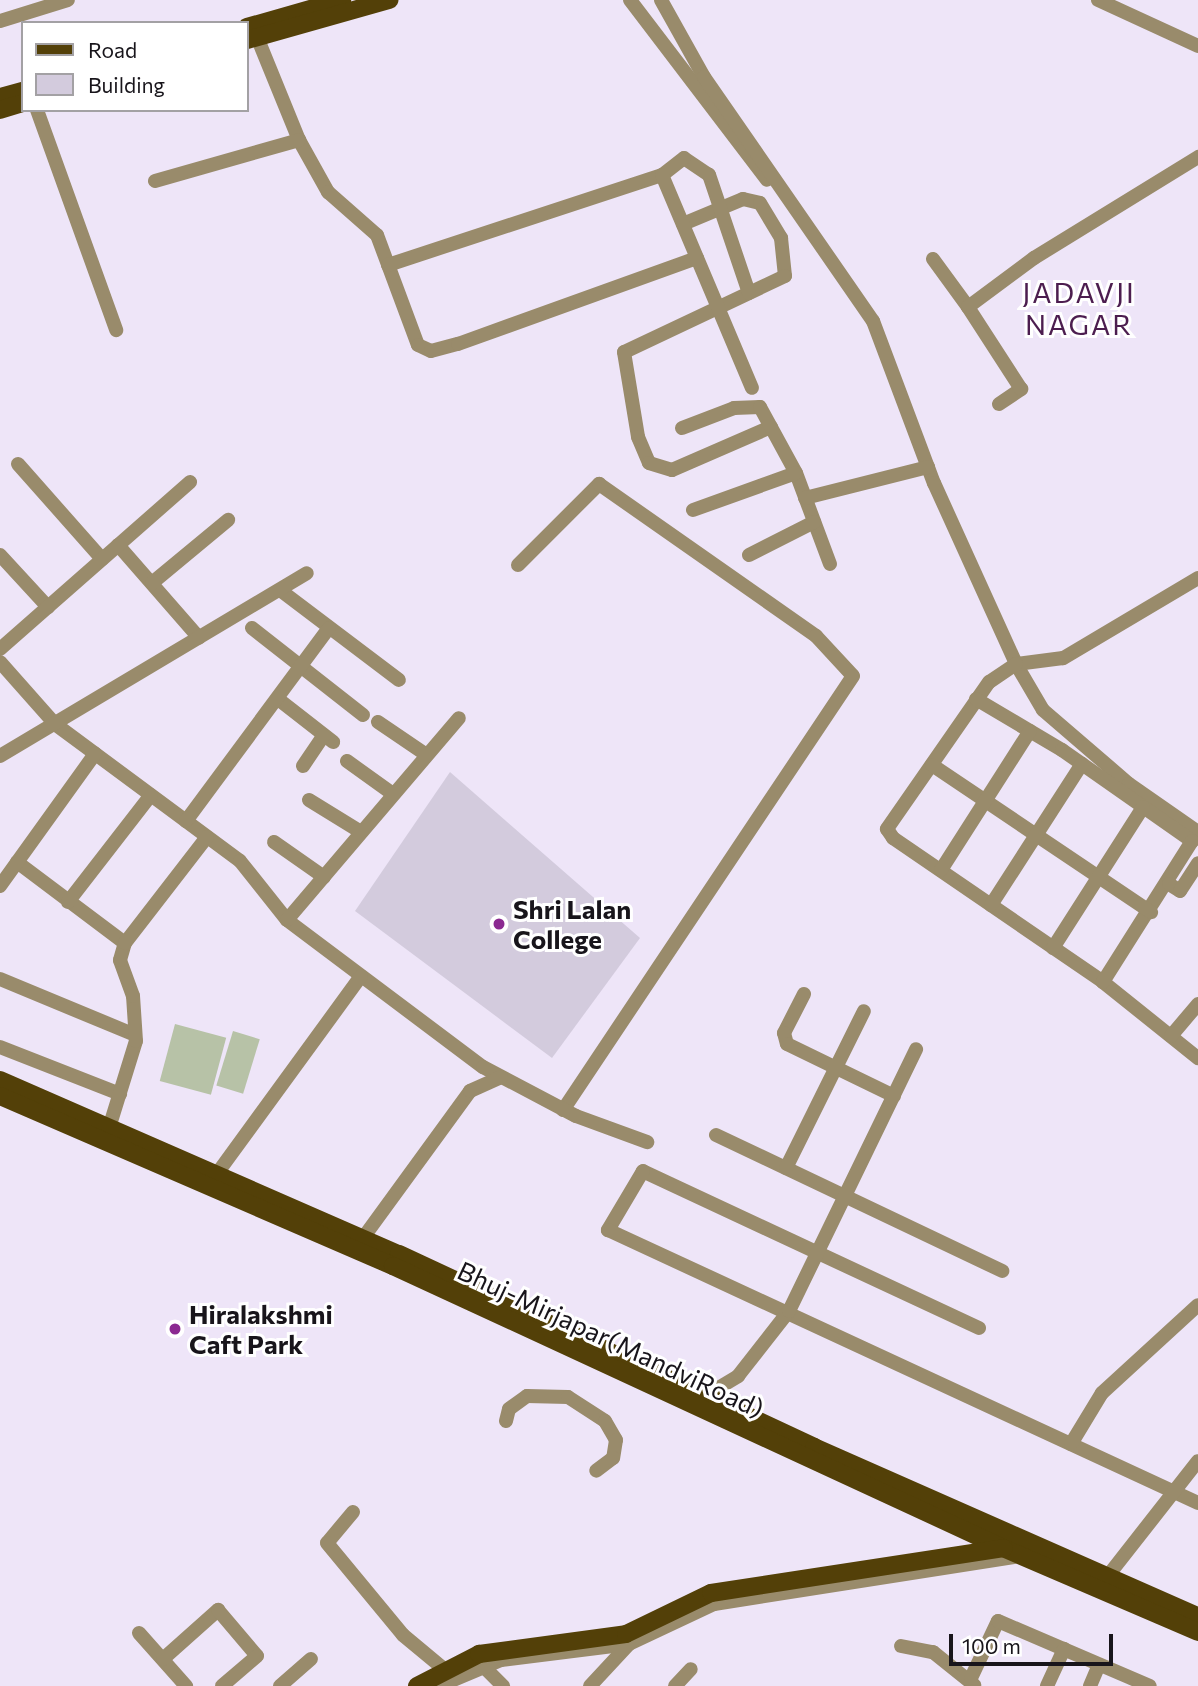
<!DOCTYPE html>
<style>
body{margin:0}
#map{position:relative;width:1198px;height:1686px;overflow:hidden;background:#eee5f8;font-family:Commissioner,sans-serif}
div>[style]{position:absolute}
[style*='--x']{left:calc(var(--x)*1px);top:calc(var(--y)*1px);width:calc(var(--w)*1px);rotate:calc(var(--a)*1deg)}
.green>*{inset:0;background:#b7c2a7;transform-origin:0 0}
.building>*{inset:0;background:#d3cbdd}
.minor>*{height:14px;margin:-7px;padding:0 7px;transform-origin:7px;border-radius:7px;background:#998b6b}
.major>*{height:18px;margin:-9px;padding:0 9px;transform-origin:9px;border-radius:9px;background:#534008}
.dots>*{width:19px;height:19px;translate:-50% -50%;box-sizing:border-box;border:4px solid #fff;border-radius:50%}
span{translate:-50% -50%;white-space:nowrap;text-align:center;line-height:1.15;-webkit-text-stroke:6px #fff;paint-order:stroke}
.poi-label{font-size:26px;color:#18151b;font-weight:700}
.left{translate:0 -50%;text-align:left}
.street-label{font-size:26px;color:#18151b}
.neighbourhood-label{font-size:28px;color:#4c1d4f;letter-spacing:2px}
.legend{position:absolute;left:21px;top:21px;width:228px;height:91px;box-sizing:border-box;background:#fff;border:2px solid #a3a1a4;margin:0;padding:9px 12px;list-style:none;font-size:21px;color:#18151b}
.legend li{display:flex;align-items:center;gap:14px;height:35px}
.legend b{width:35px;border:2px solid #a3a1a4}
.scale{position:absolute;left:949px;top:1634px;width:164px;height:32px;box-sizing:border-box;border:4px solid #18151b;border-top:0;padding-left:9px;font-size:21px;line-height:24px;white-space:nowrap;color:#18151b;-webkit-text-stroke:5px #fff;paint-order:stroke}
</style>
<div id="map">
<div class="green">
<div style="left:175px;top:1024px;width:53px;height:59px;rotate:15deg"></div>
<div style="left:233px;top:1031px;width:28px;height:57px;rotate:17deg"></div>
</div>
<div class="building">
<div style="clip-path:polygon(450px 772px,640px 938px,552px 1058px,355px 911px)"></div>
</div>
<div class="minor">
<div style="--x:630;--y:0;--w:226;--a:52.7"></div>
<div style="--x:661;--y:0;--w:88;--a:60.8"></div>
<div style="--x:704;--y:77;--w:297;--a:55.3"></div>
<div style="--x:873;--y:321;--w:173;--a:69.4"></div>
<div style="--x:934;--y:483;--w:199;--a:65.6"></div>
<div style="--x:1016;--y:664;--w:53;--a:59.6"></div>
<div style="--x:1043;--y:710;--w:113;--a:40.7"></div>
<div style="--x:1129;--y:784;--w:84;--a:34.8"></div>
<div style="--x:1098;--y:0;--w:110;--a:24.7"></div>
<div style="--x:0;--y:21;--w:71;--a:-17.2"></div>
<div style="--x:257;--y:37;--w:111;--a:67.8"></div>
<div style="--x:299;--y:140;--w:60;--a:60.9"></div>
<div style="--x:328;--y:192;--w:65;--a:41.3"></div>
<div style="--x:377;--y:235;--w:117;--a:69.6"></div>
<div style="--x:418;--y:345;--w:14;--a:25"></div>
<div style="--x:431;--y:351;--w:28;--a:-15"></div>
<div style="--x:458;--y:344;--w:254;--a:-19.8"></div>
<div style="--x:37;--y:110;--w:234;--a:70.2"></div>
<div style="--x:155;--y:181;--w:150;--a:-15.9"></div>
<div style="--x:683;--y:224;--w:65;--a:-22.6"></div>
<div style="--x:743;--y:199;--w:17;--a:13"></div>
<div style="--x:760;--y:203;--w:41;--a:59"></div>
<div style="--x:781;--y:238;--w:38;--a:84"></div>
<div style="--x:785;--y:276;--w:178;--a:154.7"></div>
<div style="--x:624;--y:352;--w:86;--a:80.6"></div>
<div style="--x:638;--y:437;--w:28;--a:67"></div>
<div style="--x:649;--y:463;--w:24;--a:17"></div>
<div style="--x:672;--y:470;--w:108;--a:-23.5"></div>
<div style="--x:933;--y:259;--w:59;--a:53.9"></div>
<div style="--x:388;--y:265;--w:288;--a:-18.2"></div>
<div style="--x:749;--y:293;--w:125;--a:-108.7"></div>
<div style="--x:709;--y:175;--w:30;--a:-146"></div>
<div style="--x:684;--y:158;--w:28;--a:142"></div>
<div style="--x:662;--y:175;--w:231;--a:67.1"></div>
<div style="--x:999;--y:404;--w:27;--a:-34"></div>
<div style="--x:1021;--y:389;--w:98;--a:-122.9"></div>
<div style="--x:968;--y:307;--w:82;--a:-36.6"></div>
<div style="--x:1034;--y:258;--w:193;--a:-31.6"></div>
<div style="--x:682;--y:428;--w:56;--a:-21"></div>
<div style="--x:734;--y:408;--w:26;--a:-2"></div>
<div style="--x:760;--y:407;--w:75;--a:61.4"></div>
<div style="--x:796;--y:473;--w:97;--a:69.5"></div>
<div style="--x:18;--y:464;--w:127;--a:48.5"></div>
<div style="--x:805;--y:498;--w:127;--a:-14.1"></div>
<div style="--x:693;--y:510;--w:109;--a:-19.8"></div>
<div style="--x:118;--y:545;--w:123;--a:48.9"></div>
<div style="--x:0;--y:555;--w:71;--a:47.3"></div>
<div style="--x:749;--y:555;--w:73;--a:-26.9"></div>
<div style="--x:518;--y:565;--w:115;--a:-45"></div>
<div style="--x:599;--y:484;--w:265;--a:35"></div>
<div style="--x:816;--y:636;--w:54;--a:47.2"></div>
<div style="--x:853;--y:676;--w:522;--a:123.75"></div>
<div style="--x:1198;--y:578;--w:157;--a:149.3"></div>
<div style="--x:1063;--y:658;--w:47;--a:172.7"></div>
<div style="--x:1016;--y:664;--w:32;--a:146"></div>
<div style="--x:989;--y:682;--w:179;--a:124.8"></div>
<div style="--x:887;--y:829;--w:11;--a:56"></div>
<div style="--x:893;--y:838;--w:255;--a:34.4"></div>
<div style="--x:1103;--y:982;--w:122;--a:38.7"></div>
<div style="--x:152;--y:583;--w:99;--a:-39.7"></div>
<div style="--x:280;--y:590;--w:149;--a:37.1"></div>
<div style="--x:252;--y:628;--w:141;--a:38.1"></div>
<div style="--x:0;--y:649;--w:253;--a:-41.3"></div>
<div style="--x:0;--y:662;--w:83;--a:48.4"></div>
<div style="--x:55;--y:724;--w:230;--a:36.5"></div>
<div style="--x:240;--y:861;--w:75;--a:51.5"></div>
<div style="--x:287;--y:920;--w:245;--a:36.9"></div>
<div style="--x:483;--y:1067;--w:105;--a:27.8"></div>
<div style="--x:576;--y:1116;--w:76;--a:20.1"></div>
<div style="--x:278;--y:699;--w:70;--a:38"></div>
<div style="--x:976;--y:699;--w:100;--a:30.7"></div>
<div style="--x:1062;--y:750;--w:159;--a:35"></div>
<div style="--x:1192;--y:841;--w:167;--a:122.3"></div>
<div style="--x:378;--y:722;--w:57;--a:34.2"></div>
<div style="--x:0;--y:756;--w:357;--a:-30.8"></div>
<div style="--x:347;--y:761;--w:57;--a:35.7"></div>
<div style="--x:932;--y:765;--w:264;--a:33.9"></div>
<div style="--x:303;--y:766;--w:37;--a:-56"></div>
<div style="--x:309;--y:800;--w:61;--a:31.6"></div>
<div style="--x:186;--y:821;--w:240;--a:-53.5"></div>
<div style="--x:274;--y:842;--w:61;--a:35"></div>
<div style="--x:17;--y:862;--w:135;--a:36.9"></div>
<div style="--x:941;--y:870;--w:165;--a:-57.4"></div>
<div style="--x:1169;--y:884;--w:13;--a:32"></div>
<div style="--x:1180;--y:891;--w:33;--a:-57"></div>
<div style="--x:0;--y:886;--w:163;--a:-54.3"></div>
<div style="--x:68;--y:902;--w:135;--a:-52.2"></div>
<div style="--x:991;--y:905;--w:168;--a:-57.2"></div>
<div style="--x:287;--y:920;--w:265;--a:-49.6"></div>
<div style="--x:1053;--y:948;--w:167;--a:-57.4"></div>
<div style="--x:0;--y:979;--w:146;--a:22.5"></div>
<div style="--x:804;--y:994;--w:44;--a:117.1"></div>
<div style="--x:784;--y:1033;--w:11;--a:75"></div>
<div style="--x:787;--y:1044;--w:119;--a:25.9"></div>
<div style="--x:1171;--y:1036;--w:42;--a:-49.8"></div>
<div style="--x:0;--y:1047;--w:129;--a:21.4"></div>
<div style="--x:109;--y:1128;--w:91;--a:-72.8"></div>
<div style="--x:136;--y:1041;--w:45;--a:-93.8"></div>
<div style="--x:133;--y:996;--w:38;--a:-110"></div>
<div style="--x:120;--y:960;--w:18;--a:-74"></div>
<div style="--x:125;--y:943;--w:134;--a:-52.3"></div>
<div style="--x:716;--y:1135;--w:317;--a:25.4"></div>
<div style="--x:786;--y:1168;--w:175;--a:-63.6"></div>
<div style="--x:216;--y:1175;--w:246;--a:-53.9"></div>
<div style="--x:363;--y:1238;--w:182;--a:-53.9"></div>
<div style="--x:470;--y:1091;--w:34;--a:-24"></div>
<div style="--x:979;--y:1328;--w:371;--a:-155"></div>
<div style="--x:643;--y:1171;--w:69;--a:120.7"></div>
<div style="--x:608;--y:1230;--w:650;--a:24.83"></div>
<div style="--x:705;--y:1396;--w:39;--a:-31"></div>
<div style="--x:738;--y:1376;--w:83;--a:-51.9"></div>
<div style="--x:789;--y:1311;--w:291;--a:-64.1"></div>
<div style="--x:506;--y:1421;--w:12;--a:-76"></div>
<div style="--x:509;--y:1409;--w:22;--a:-36"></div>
<div style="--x:527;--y:1396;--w:41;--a:1.4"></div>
<div style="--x:568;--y:1397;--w:44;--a:33"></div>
<div style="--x:605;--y:1421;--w:22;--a:60"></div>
<div style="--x:616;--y:1440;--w:18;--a:99"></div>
<div style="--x:613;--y:1458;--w:21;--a:143"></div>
<div style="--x:1071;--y:1444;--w:60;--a:-58.7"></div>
<div style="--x:1102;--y:1393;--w:130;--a:-42.5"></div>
<div style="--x:353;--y:1512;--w:40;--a:130"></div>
<div style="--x:327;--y:1543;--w:119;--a:50.4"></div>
<div style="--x:403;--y:1635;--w:55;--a:39.8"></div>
<div style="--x:1107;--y:1577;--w:147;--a:-51.9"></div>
<div style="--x:139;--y:1633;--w:71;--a:48.4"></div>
<div style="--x:901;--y:1646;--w:33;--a:11"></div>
<div style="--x:933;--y:1652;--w:53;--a:38.8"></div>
<div style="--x:163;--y:1659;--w:74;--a:-41.7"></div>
<div style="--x:218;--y:1610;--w:60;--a:49.7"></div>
<div style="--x:257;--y:1656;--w:46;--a:139.4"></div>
<div style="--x:482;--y:1665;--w:30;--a:45"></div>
<div style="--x:971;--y:1678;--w:63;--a:-64.7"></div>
<div style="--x:998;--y:1621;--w:165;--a:23.2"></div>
<div style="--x:280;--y:1686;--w:41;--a:-41.1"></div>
<div style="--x:439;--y:1686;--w:67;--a:-22.8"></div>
<div style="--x:501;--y:1660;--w:129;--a:-7.1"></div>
<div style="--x:629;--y:1644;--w:94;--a:-25.2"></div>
<div style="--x:714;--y:1604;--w:311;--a:-8.9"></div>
<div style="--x:590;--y:1686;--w:57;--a:-47.1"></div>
<div style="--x:675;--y:1686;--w:23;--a:-47"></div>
<div style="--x:1047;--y:1686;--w:41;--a:-65.3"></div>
<div style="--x:1090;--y:1686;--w:23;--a:-67"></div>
</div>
<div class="major">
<div style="--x:247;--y:27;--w:99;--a:-15.9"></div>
<div style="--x:247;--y:40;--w:148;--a:-15.7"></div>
<div style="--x:0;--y:97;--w:24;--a:-15"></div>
<div style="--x:0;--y:110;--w:24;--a:-17"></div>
<div style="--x:0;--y:1080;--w:435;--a:23.6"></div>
<div style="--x:399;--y:1254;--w:458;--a:24.9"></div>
<div style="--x:814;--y:1447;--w:420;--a:23.8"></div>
<div style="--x:0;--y:1096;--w:428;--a:23.4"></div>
<div style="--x:393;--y:1266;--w:672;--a:24.81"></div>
<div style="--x:1003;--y:1548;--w:212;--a:23.3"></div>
<div style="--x:417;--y:1686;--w:70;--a:-27.3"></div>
<div style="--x:479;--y:1654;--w:148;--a:-7.7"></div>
<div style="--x:626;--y:1634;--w:94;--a:-25.8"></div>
<div style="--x:711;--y:1593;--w:296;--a:-8.7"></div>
</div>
<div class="dots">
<div style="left:499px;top:924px;background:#8b2991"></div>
<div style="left:175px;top:1329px;background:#8b2991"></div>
</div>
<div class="poi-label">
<span class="left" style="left:513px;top:924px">Shri Lalan<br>College</span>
<span class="left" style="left:189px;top:1329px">Hiralakshmi<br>Caft Park</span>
</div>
<div class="street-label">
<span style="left:611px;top:1339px;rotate:25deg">Bhuj-Mirjapar(MandviRoad)</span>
</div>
<div class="neighbourhood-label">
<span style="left:1079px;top:308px">JADAVJI<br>NAGAR</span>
</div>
<ul class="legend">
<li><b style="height:9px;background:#534008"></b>Road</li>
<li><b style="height:19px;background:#d3cbdd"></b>Building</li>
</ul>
<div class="scale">100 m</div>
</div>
